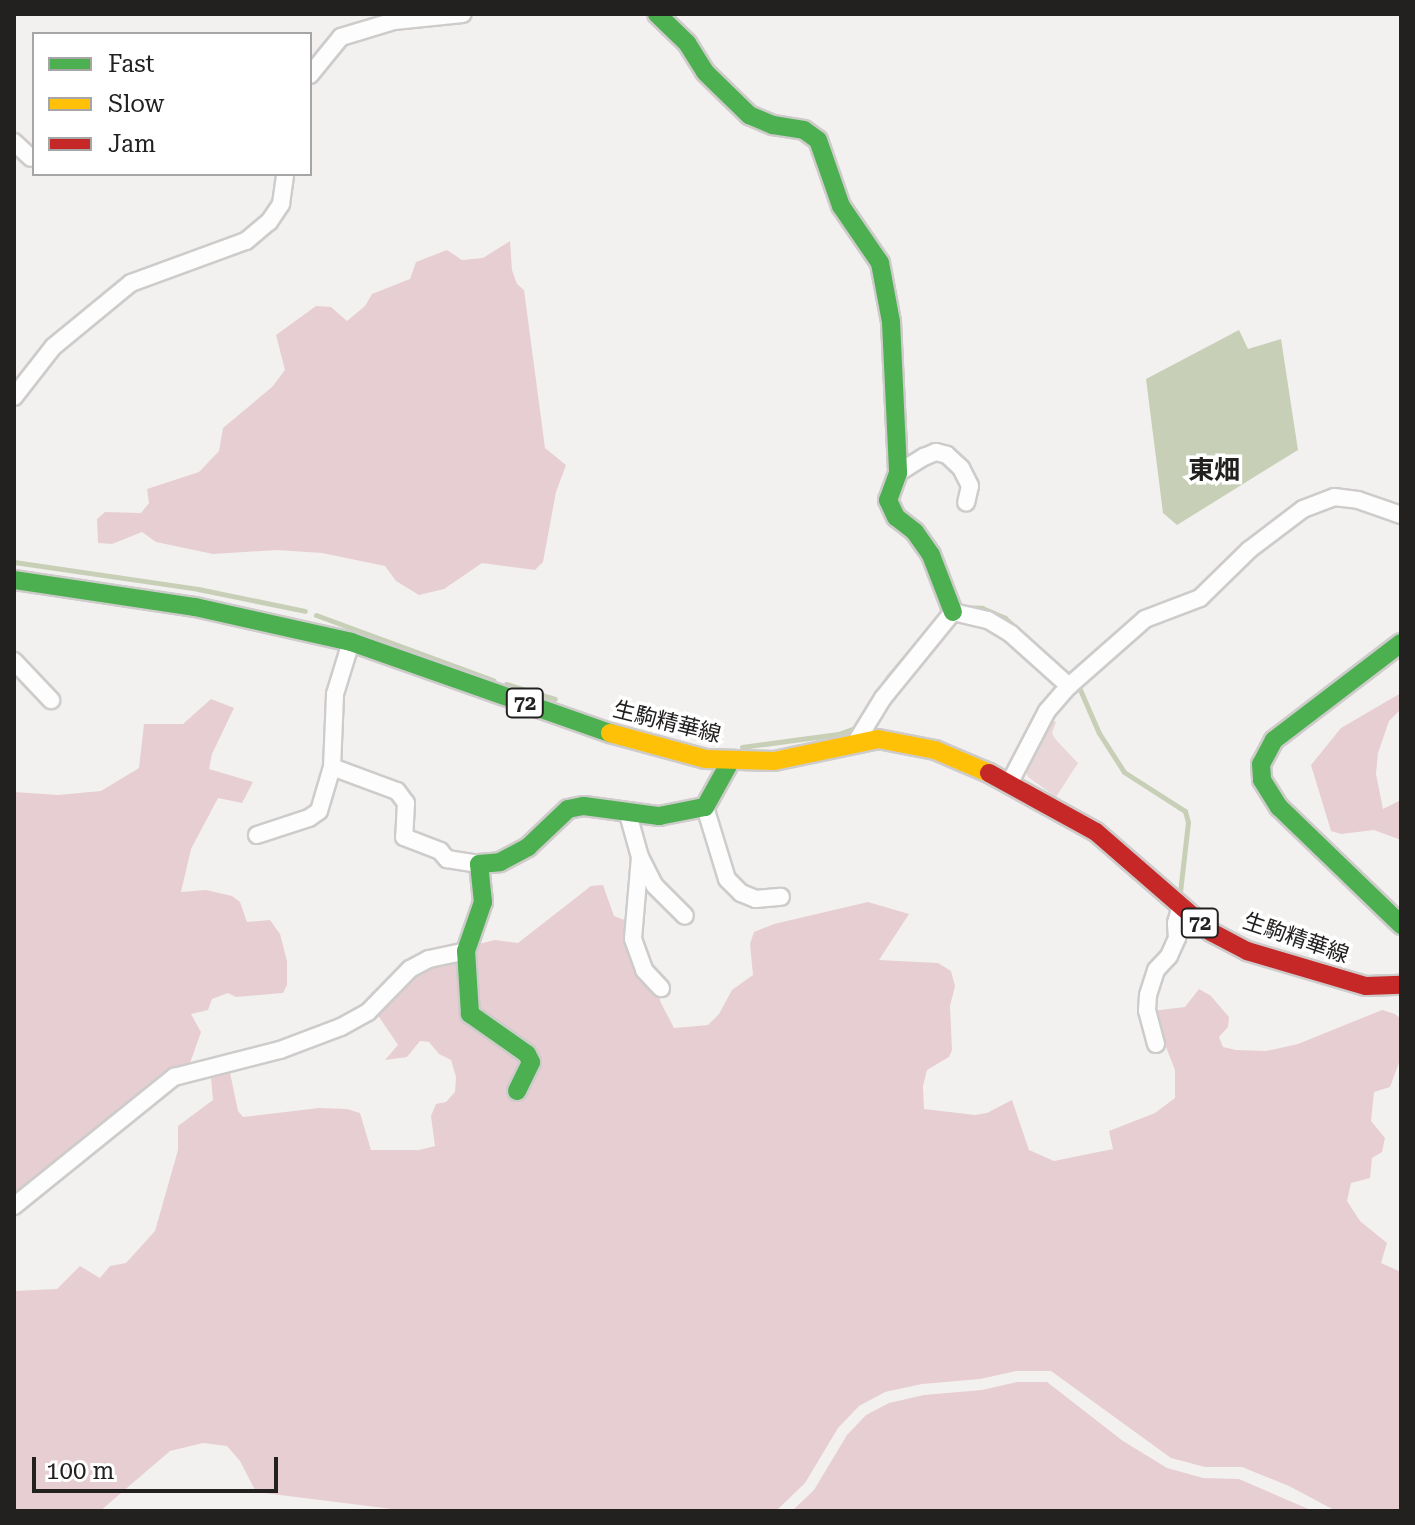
<!DOCTYPE html>
<meta charset="utf-8">
<style>
body{margin:0}
#map{position:relative;width:1415px;height:1525px;overflow:hidden;background:#f3f1ef;font-family:"Roboto Serif","Noto Sans JP",serif}
div>[style]{position:absolute}
[style*='--x']{left:calc(var(--x)*1px);top:calc(var(--y)*1px);width:calc(var(--w)*1px);rotate:calc(var(--a)*1deg)}
.green>*{inset:0;background:#e8d6d8}
.forest>*{inset:0;background:#e7ced2}
.water>*{inset:0;background:#c7d0b6}
.stream>*{height:5px;margin:-2.5px;padding:0 2.5px;transform-origin:2.5px;border-radius:2.5px;background:#c7d0b6}
.roads{filter:drop-shadow(2px 0 #cecccb) drop-shadow(-2px 0 #cecccb) drop-shadow(0 2px #cecccb) drop-shadow(0 -2px #cecccb)}
.street>*{height:16px;margin:-8px;padding:0 8px;transform-origin:8px;border-radius:8px;background:#fdfdfd}
.fast>*{height:18px;margin:-9px;padding:0 9px;transform-origin:9px;border-radius:9px;background:#4caf50}
.slow>*{height:18px;margin:-9px;padding:0 9px;transform-origin:9px;border-radius:9px;background:#ffc107}
.jam>*{height:18px;margin:-9px;padding:0 9px;transform-origin:9px;border-radius:9px;background:#c62828}
span{translate:-50% -50%;white-space:nowrap;text-align:center;line-height:1.15;-webkit-text-stroke:7px #fff;paint-order:stroke}
.shield-label span{padding:2px 6px;background:#fff;border:2px solid;border-radius:6px;-webkit-text-stroke-width:0}
.shield-label{font-size:20px;color:#232120;font-weight:700}
.street-label{font-size:22px;color:#232120}
.quarter-label{font-size:26px;color:#232120;font-weight:700}
.frame{position:absolute;inset:0;border:16px solid #232120;pointer-events:none}
.legend{position:absolute;left:32px;top:32px;width:280px;height:144px;box-sizing:border-box;background:#fff;border:2px solid #a7a6a6;margin:0;padding:10px 14px;list-style:none;font-size:24px;color:#232120}
.legend li{display:flex;align-items:center;gap:16px;height:40px}
.legend b{width:40px;border:2px solid #a7a6a6}
.scale{position:absolute;left:32px;top:1457px;width:246px;height:36px;box-sizing:border-box;border:4px solid #232120;border-top:0;padding-left:10px;font-size:24px;line-height:28px;white-space:nowrap;color:#232120;-webkit-text-stroke:6px #fff;paint-order:stroke}
</style>
<div id="map">
<div class="green">
<div style="clip-path:polygon(1049px 718px,1056px 722px,1052px 733px,1056px 740px,1078px 763px,1056px 797px,1028px 777px,1024px 765px)"></div>
</div>
<div class="forest">
<div style="clip-path:polygon(510px 241px,512px 270px,517px 284px,524px 290px,545px 448px,566px 465px,556px 492px,543px 562px,535px 570px,482px 563px,444px 589px,419px 595px,396px 581px,385px 566px,322px 553px,277px 550px,213px 554px,156px 542px,142px 532px,112px 544px,98px 543px,97px 519px,105px 512px,141px 513px,149px 503px,147px 489px,199px 472px,219px 451px,223px 428px,272px 387px,285px 370px,276px 335px,316px 306px,331px 307px,347px 321px,365px 306px,372px 294px,410px 279px,416px 262px,447px 250px,462px 260px,483px 258px)"></div>
<div style="clip-path:polygon(1401px 693px,1401px 709px,1389px 721px,1378px 753px,1376px 774px,1383px 809px,1401px 800px,1401px 840px,1374px 830px,1341px 834px,1331px 831px,1311px 765px,1341px 728px)"></div>
<div style="clip-path:polygon(211px 699px,234px 708px,212px 754px,209px 769px,253px 782px,242px 803px,218px 798px,191px 849px,181px 892px,206px 890px,232px 896px,240px 902px,247px 922px,270px 920px,280px 934px,287px 961px,287px 985px,283px 993px,236px 997px,228px 993px,212px 999px,208px 1010px,191px 1014px,201px 1032px,184px 1080px,167px 1088px,14px 1204px,14px 792px,58px 795px,101px 791px,139px 768px,144px 724px,183px 724px)"></div>
<div style="clip-path:polygon(603px 885px,614px 916px,635px 924px,661px 1003px,674px 1028px,708px 1025px,719px 1014px,732px 990px,753px 975px,750px 944px,754px 932px,774px 924px,868px 902px,909px 914px,879px 960px,938px 963px,951px 971px,955px 986px,950px 1006px,952px 1050px,949px 1057px,927px 1070px,923px 1086px,924px 1109px,975px 1115px,987px 1113px,1012px 1100px,1029px 1150px,1054px 1161px,1113px 1149px,1109px 1131px,1155px 1113px,1175px 1098px,1175px 1070px,1152px 1011px,1185px 1007px,1199px 989px,1211px 996px,1229px 1017px,1228px 1027px,1219px 1037px,1223px 1047px,1236px 1050px,1266px 1051px,1298px 1044px,1382px 1010px,1395px 1014px,1401px 1019px,1401px 1057px,1390px 1087px,1374px 1092px,1371px 1121px,1385px 1138px,1382px 1152px,1372px 1158px,1370px 1178px,1351px 1183px,1347px 1201px,1360px 1221px,1387px 1243px,1381px 1263px,1401px 1272px,1401px 1511px,1336px 1511px,1289px 1486px,1242px 1467px,1205px 1467px,1171px 1458px,1051px 1371px,1016px 1371px,980px 1379px,922px 1384px,885px 1392px,859px 1406px,838px 1428px,805px 1483px,776px 1511px,408px 1511px,256px 1492px,240px 1461px,227px 1446px,203px 1443px,170px 1451px,100px 1511px,14px 1511px,14px 1291px,57px 1289px,80px 1266px,100px 1278px,110px 1266px,126px 1263px,155px 1231px,178px 1150px,178px 1126px,213px 1100px,210px 1067px,228px 1063px,238px 1111px,243px 1117px,319px 1108px,347px 1109px,360px 1113px,371px 1150px,419px 1150px,435px 1146px,431px 1116px,436px 1104px,446px 1102px,455px 1092px,456px 1077px,451px 1060px,439px 1054px,429px 1042px,420px 1041px,407px 1057px,385px 1060px,398px 1045px,371px 1005px,371px 993px,385px 982px,401px 977px,442px 953px,495px 940px,518px 943px,591px 886px)"></div>
<div style="clip-path:polygon(1017px 1382px,1047px 1382px,1123px 1441px,1167px 1468px,1203px 1478px,1239px 1479px,1313px 1511px,792px 1511px,814px 1490px,847px 1435px,866px 1415px,889px 1403px,924px 1395px,982px 1390px)"></div>
</div>
<div class="water">
<div style="clip-path:polygon(1239px 330px,1248px 349px,1281px 339px,1298px 450px,1177px 525px,1163px 513px,1146px 379px)"></div>
</div>
<div class="stream">
<div style="--x:14;--y:562;--w:186;--a:8.3"></div>
<div style="--x:198;--y:589;--w:109;--a:11.6"></div>
<div style="--x:958;--y:607;--w:24;--a:2"></div>
<div style="--x:982;--y:608;--w:25;--a:23"></div>
<div style="--x:1005;--y:618;--w:82;--a:42"></div>
<div style="--x:316;--y:615;--w:189;--a:20.2"></div>
<div style="--x:506;--y:684;--w:51;--a:17"></div>
<div style="--x:1078;--y:685;--w:52;--a:66.4"></div>
<div style="--x:1099;--y:733;--w:46;--a:57.3"></div>
<div style="--x:1124;--y:772;--w:72;--a:32.6"></div>
<div style="--x:1185;--y:811;--w:11;--a:75"></div>
<div style="--x:1188;--y:822;--w:70;--a:96.5"></div>
<div style="--x:742;--y:747;--w:97;--a:-7.7"></div>
<div style="--x:838;--y:734;--w:18;--a:-19"></div>
<div style="--x:855;--y:728;--w:61;--a:-57.1"></div>
<div style="--x:888;--y:677;--w:76;--a:-49.8"></div>
</div>
<div class="roads">
<div class="street">
<div style="--x:310;--y:75;--w:49;--a:-50.8"></div>
<div style="--x:341;--y:37;--w:55;--a:-16.8"></div>
<div style="--x:394;--y:21;--w:69;--a:-5.8"></div>
<div style="--x:14;--y:142;--w:23;--a:43"></div>
<div style="--x:14;--y:397;--w:63;--a:-52"></div>
<div style="--x:53;--y:347;--w:101;--a:-39.4"></div>
<div style="--x:131;--y:283;--w:122;--a:-20.1"></div>
<div style="--x:246;--y:241;--w:30;--a:-40"></div>
<div style="--x:269;--y:222;--w:22;--a:-56"></div>
<div style="--x:281;--y:204;--w:30;--a:-82"></div>
<div style="--x:898;--y:473;--w:31;--a:-32"></div>
<div style="--x:924;--y:457;--w:13;--a:-23"></div>
<div style="--x:936;--y:452;--w:11;--a:15"></div>
<div style="--x:947;--y:455;--w:19;--a:43"></div>
<div style="--x:961;--y:468;--w:20;--a:63"></div>
<div style="--x:970;--y:486;--w:17;--a:103"></div>
<div style="--x:14;--y:661;--w:54;--a:46.5"></div>
<div style="--x:856;--y:742;--w:52;--a:-58.5"></div>
<div style="--x:883;--y:698;--w:111;--a:-50.9"></div>
<div style="--x:953;--y:612;--w:36;--a:13"></div>
<div style="--x:988;--y:620;--w:27;--a:31"></div>
<div style="--x:1011;--y:634;--w:78;--a:41.9"></div>
<div style="--x:1069;--y:686;--w:101;--a:-41.4"></div>
<div style="--x:1145;--y:619;--w:59;--a:-20.9"></div>
<div style="--x:1200;--y:598;--w:69;--a:-44.4"></div>
<div style="--x:1249;--y:550;--w:68;--a:-37.2"></div>
<div style="--x:1303;--y:509;--w:33;--a:-21"></div>
<div style="--x:1334;--y:497;--w:24;--a:7"></div>
<div style="--x:1358;--y:500;--w:46;--a:19.2"></div>
<div style="--x:332;--y:767;--w:69;--a:20.3"></div>
<div style="--x:397;--y:791;--w:15;--a:53"></div>
<div style="--x:406;--y:803;--w:34;--a:93"></div>
<div style="--x:404;--y:837;--w:39;--a:21"></div>
<div style="--x:440;--y:851;--w:11;--a:49"></div>
<div style="--x:447;--y:859;--w:32;--a:9"></div>
<div style="--x:1010;--y:782;--w:80;--a:-62.5"></div>
<div style="--x:1047;--y:711;--w:33;--a:-49"></div>
<div style="--x:705;--y:807;--w:75;--a:73"></div>
<div style="--x:727;--y:879;--w:20;--a:45"></div>
<div style="--x:741;--y:893;--w:16;--a:22"></div>
<div style="--x:756;--y:899;--w:25;--a:-5"></div>
<div style="--x:628;--y:814;--w:45;--a:74.4"></div>
<div style="--x:640;--y:857;--w:33;--a:63"></div>
<div style="--x:655;--y:886;--w:42;--a:45"></div>
<div style="--x:257;--y:835;--w:55;--a:-18.1"></div>
<div style="--x:309;--y:818;--w:12;--a:-35"></div>
<div style="--x:319;--y:811;--w:46;--a:-73.5"></div>
<div style="--x:332;--y:767;--w:73;--a:-87.6"></div>
<div style="--x:335;--y:694;--w:54;--a:-72.9"></div>
<div style="--x:640;--y:857;--w:82;--a:94.9"></div>
<div style="--x:633;--y:939;--w:33;--a:70"></div>
<div style="--x:644;--y:970;--w:25;--a:47"></div>
<div style="--x:1156;--y:1044;--w:35;--a:-105"></div>
<div style="--x:1147;--y:1010;--w:15;--a:-86"></div>
<div style="--x:1148;--y:995;--w:26;--a:-72"></div>
<div style="--x:1156;--y:970;--w:19;--a:-47"></div>
<div style="--x:1169;--y:956;--w:20;--a:-66"></div>
<div style="--x:1177;--y:938;--w:15;--a:-94"></div>
<div style="--x:1176;--y:923;--w:19;--a:-74"></div>
<div style="--x:14;--y:1206;--w:206;--a:-38.9"></div>
<div style="--x:174;--y:1077;--w:109;--a:-14.3"></div>
<div style="--x:280;--y:1050;--w:65;--a:-20.7"></div>
<div style="--x:341;--y:1027;--w:31;--a:-29"></div>
<div style="--x:368;--y:1012;--w:60;--a:-45.7"></div>
<div style="--x:410;--y:969;--w:21;--a:-28"></div>
<div style="--x:429;--y:959;--w:38;--a:-12"></div>
</div>
<div class="fast">
<div style="--x:657;--y:14;--w:42;--a:44"></div>
<div style="--x:687;--y:43;--w:34;--a:58"></div>
<div style="--x:705;--y:72;--w:62;--a:44.3"></div>
<div style="--x:749;--y:115;--w:26;--a:23"></div>
<div style="--x:773;--y:125;--w:31;--a:9"></div>
<div style="--x:804;--y:130;--w:17;--a:36"></div>
<div style="--x:818;--y:140;--w:70;--a:70.8"></div>
<div style="--x:841;--y:206;--w:69;--a:55.6"></div>
<div style="--x:880;--y:263;--w:60;--a:79.4"></div>
<div style="--x:891;--y:322;--w:151;--a:87.3"></div>
<div style="--x:898;--y:473;--w:29;--a:110"></div>
<div style="--x:888;--y:500;--w:19;--a:65"></div>
<div style="--x:896;--y:517;--w:24;--a:38"></div>
<div style="--x:915;--y:532;--w:28;--a:55"></div>
<div style="--x:931;--y:555;--w:61;--a:68.9"></div>
<div style="--x:14;--y:580;--w:183;--a:8.5"></div>
<div style="--x:195;--y:607;--w:160;--a:12.6"></div>
<div style="--x:351;--y:642;--w:275;--a:19.4"></div>
<div style="--x:1401;--y:643;--w:160;--a:142.6"></div>
<div style="--x:1274;--y:740;--w:27;--a:118"></div>
<div style="--x:1261;--y:764;--w:16;--a:86"></div>
<div style="--x:1262;--y:780;--w:32;--a:58"></div>
<div style="--x:1279;--y:807;--w:170;--a:44"></div>
<div style="--x:517;--y:1091;--w:32;--a:-64"></div>
<div style="--x:531;--y:1062;--w:9;--a:-117"></div>
<div style="--x:527;--y:1054;--w:70;--a:-144.9"></div>
<div style="--x:470;--y:1014;--w:63;--a:-93.6"></div>
<div style="--x:466;--y:951;--w:52;--a:-70.9"></div>
<div style="--x:483;--y:902;--w:38;--a:-96"></div>
<div style="--x:479;--y:864;--w:21;--a:-5"></div>
<div style="--x:500;--y:862;--w:32;--a:-28"></div>
<div style="--x:528;--y:847;--w:55;--a:-43.5"></div>
<div style="--x:568;--y:809;--w:16;--a:-11"></div>
<div style="--x:584;--y:806;--w:76;--a:7.6"></div>
<div style="--x:659;--y:816;--w:47;--a:-11.1"></div>
<div style="--x:705;--y:807;--w:51;--a:-60.9"></div>
</div>
<div class="slow">
<div style="--x:610;--y:733;--w:99;--a:15.2"></div>
<div style="--x:706;--y:759;--w:68;--a:1.7"></div>
<div style="--x:774;--y:761;--w:106;--a:-11.9"></div>
<div style="--x:878;--y:739;--w:58;--a:10.9"></div>
<div style="--x:935;--y:750;--w:59;--a:23.1"></div>
</div>
<div class="jam">
<div style="--x:989;--y:773;--w:122;--a:28.9"></div>
<div style="--x:1096;--y:832;--w:152;--a:41"></div>
<div style="--x:1211;--y:932;--w:41;--a:27.8"></div>
<div style="--x:1247;--y:951;--w:124;--a:16.4"></div>
<div style="--x:1366;--y:986;--w:35;--a:-2"></div>
</div>
</div>
<div class="shield-label">
<span style="left:525px;top:703px">72</span>
<span style="left:1200px;top:923px">72</span>
</div>
<div class="street-label">
<span style="left:667px;top:722px;rotate:14deg">生駒精華線</span>
<span style="left:1296px;top:938px;rotate:19deg">生駒精華線</span>
</div>
<div class="quarter-label">
<span style="left:1214px;top:471px">東畑</span>
</div>
<div class="frame"></div>
<ul class="legend">
<li><b style="height:10px;background:#4caf50"></b>Fast</li>
<li><b style="height:10px;background:#ffc107"></b>Slow</li>
<li><b style="height:10px;background:#c62828"></b>Jam</li>
</ul>
<div class="scale">100 m</div>
</div>
